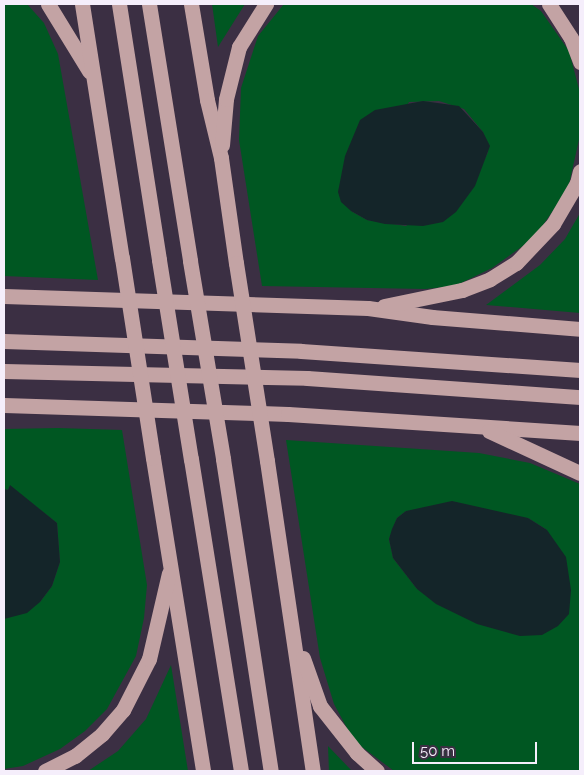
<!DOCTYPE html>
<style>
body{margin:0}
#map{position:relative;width:584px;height:775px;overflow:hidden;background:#3b2f43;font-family:Raleway,sans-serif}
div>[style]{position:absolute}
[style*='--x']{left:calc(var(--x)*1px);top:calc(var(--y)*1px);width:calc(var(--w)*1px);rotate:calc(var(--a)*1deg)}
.green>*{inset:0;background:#005722}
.water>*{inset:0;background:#142529}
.highway>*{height:15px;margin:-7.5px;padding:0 7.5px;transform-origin:7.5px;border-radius:7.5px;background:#c3a3a4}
.highway-bridge>*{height:15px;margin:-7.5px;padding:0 7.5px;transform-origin:7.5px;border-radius:7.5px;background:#c3a3a4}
span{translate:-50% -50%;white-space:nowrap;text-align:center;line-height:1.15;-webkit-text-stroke:4px #3b2f43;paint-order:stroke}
.frame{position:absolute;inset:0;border:5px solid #f5eefb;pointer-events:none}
.scale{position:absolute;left:412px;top:742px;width:125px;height:22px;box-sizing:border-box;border:2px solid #f5eefb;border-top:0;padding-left:6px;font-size:15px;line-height:18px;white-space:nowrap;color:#f5eefb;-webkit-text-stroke:4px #3b2f43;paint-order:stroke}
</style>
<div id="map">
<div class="green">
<div style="clip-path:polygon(4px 4px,27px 4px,44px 23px,58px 54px,98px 280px,4px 276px)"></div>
<div style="clip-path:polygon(212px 4px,245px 4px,218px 47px)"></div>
<div style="clip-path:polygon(evenodd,284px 4px,531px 4px,541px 11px,569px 51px,580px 93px,580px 135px,568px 189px,534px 238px,492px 268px,455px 286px,425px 289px,262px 286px,239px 140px,241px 88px,258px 36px,284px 4px,439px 101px,464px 109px,483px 132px,488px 152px,483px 163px,406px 226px,367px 220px,351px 211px,409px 102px,439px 101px)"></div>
<div style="clip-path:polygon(580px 213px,580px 313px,486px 305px,540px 265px,565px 239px)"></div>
<div style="clip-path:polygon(58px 428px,122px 430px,147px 585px,144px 618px,136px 656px,107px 709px,85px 731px,60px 749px,23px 766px,4px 769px,4px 619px,40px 602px,52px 586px,60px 562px,57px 523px,10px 486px,8px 490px,4px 489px,4px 429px)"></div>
<div style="clip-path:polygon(evenodd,286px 440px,479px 453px,530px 463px,580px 484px,580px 771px,394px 771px,354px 741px,334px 704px,320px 658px,286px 440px,406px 511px,528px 518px,547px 530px,417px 589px,393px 558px,389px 539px,397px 518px,406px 511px)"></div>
<div style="clip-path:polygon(171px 665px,188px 771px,88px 771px,118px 751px,146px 719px)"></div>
<div style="clip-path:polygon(328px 746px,352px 771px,329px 771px)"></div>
</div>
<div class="water">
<div style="clip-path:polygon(423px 101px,459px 106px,483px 132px,490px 146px,475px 186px,456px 212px,443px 222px,423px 226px,385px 224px,367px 220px,351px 211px,341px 202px,338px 192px,345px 156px,360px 120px,375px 110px)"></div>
<div style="clip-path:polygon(10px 485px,57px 523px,60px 562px,52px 586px,40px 602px,27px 613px,4px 619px,4px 489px,8px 490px)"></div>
<div style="clip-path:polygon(452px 501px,528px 518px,547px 530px,566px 557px,571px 590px,569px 614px,558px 626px,542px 635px,520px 636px,477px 624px,436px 604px,417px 589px,393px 558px,389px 539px,392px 529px,397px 518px,406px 511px)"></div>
</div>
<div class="highway">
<div style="--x:48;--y:4;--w:79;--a:58.5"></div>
<div style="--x:82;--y:4;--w:257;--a:81.1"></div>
<div style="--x:119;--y:4;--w:259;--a:81.1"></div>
<div style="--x:149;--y:4;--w:260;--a:80.9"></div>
<div style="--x:191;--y:4;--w:97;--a:80.5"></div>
<div style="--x:207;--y:100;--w:60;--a:76.4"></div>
<div style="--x:221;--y:158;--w:106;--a:81.9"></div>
<div style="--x:549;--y:4;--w:40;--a:57.1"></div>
<div style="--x:571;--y:38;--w:26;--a:69"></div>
<div style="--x:222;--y:145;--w:46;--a:-85"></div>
<div style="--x:226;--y:99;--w:54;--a:-76"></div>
<div style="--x:239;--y:47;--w:51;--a:-57.9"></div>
<div style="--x:4;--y:296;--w:364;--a:1.9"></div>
<div style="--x:368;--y:308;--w:65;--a:8"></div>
<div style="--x:432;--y:317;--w:148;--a:4.6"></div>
<div style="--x:384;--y:306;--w:80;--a:-11.6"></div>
<div style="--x:462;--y:290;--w:30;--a:-21"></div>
<div style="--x:490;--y:279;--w:31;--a:-32"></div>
<div style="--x:516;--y:263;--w:54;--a:-46.5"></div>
<div style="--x:553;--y:224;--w:48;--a:-59.7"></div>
<div style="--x:577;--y:183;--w:12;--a:-76"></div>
<div style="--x:4;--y:341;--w:297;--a:1.9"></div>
<div style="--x:301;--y:351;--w:280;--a:3.9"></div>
<div style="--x:4;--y:371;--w:303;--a:1.3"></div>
<div style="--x:307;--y:378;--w:274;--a:4"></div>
<div style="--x:4;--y:405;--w:284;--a:1.8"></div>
<div style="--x:288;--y:414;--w:293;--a:3.7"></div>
<div style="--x:489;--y:431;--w:100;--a:24.8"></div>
<div style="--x:153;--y:458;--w:317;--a:80.9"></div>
<div style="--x:191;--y:459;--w:316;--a:80.9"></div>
<div style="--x:223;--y:459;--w:316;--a:81.3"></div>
<div style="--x:267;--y:461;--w:313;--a:81.6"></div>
<div style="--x:303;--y:658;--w:51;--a:70.5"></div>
<div style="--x:320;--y:706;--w:60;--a:51.8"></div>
<div style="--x:357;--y:753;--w:27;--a:42"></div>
<div style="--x:45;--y:771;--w:34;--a:-27"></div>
<div style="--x:75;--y:756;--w:35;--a:-39"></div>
<div style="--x:102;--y:734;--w:32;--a:-49"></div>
<div style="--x:123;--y:710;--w:57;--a:-63"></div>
<div style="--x:149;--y:659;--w:88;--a:-76.9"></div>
</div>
<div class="highway-bridge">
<div style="--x:122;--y:258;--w:202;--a:81.2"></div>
<div style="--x:159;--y:260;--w:202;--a:80.9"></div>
<div style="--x:190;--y:261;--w:201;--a:80.5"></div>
<div style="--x:236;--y:263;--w:200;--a:81.1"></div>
</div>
<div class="frame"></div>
<div class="scale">50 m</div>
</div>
